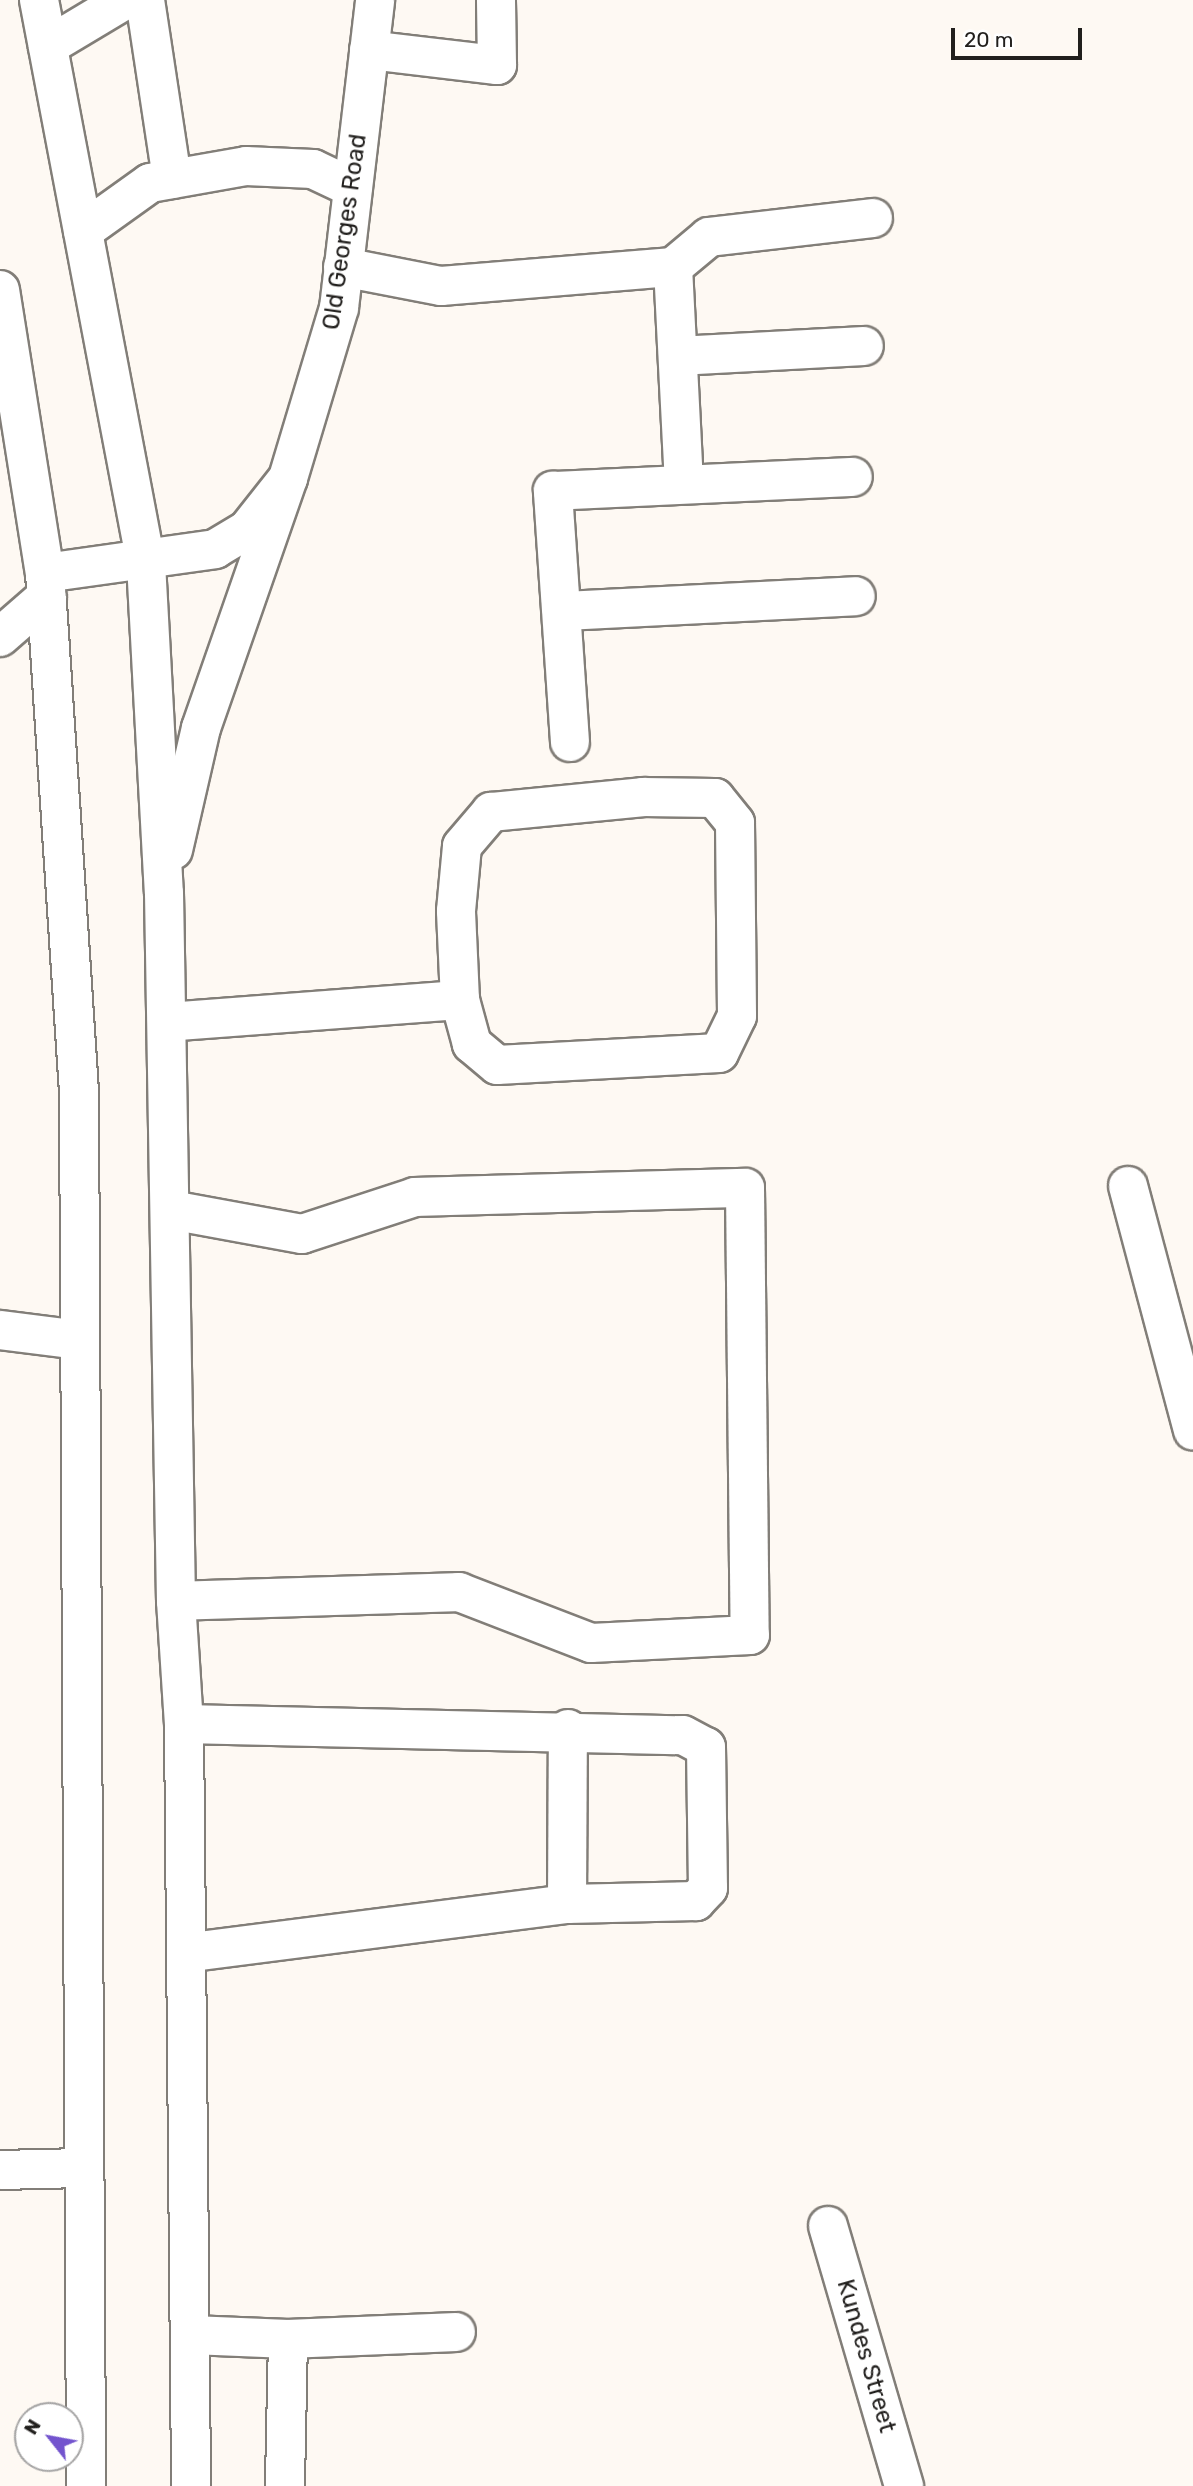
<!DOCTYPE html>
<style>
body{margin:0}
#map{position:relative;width:1193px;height:2486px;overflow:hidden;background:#fef9f3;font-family:Rubik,sans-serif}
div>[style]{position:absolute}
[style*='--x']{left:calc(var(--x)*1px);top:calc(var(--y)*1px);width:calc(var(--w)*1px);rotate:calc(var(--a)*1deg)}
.roads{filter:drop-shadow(2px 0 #827e78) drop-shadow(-2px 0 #827e78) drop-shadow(0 2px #827e78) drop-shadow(0 -2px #827e78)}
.minor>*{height:38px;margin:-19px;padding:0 19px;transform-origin:19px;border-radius:19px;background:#fff}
.highway>*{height:38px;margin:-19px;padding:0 19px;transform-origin:19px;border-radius:19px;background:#fff}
span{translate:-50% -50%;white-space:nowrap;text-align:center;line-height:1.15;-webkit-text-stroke:7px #fff;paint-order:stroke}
.street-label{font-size:24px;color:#211f1d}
.north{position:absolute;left:14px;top:2402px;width:70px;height:70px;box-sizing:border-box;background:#fff;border:2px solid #a6a5a5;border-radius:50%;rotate:301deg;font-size:19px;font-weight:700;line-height:28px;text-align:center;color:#211f1d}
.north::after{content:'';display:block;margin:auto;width:24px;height:32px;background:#7354ce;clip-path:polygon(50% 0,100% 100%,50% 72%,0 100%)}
.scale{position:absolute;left:951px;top:28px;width:131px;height:32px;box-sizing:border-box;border:4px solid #211f1d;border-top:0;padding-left:9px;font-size:21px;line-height:24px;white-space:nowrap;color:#211f1d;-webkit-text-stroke:5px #fff;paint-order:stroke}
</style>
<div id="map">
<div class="roads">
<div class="minor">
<div style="--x:145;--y:0;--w:181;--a:81.4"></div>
<div style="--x:48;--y:46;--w:90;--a:-30.9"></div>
<div style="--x:369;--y:50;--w:129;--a:6.7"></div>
<div style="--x:497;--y:65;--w:65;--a:-90.9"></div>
<div style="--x:83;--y:231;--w:82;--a:-35.6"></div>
<div style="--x:150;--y:183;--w:97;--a:-10"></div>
<div style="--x:246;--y:166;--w:67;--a:2.6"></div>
<div style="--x:313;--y:169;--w:44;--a:25.4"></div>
<div style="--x:343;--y:267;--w:100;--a:11"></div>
<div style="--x:441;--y:286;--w:233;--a:-4.7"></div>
<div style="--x:673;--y:267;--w:215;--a:87.1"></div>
<div style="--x:673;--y:267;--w:47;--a:-39.8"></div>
<div style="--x:709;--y:237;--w:165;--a:-6.6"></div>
<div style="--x:678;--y:356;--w:186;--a:-3.1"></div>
<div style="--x:45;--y:573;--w:172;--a:-8"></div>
<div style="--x:215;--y:549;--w:37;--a:-31"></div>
<div style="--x:247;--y:530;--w:66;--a:-51.7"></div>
<div style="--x:288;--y:478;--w:177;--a:-73.3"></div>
<div style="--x:339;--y:308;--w:310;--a:-83.3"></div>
<div style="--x:564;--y:611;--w:292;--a:-2.9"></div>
<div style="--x:0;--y:637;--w:62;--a:-41.1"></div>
<div style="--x:570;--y:742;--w:252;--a:-93.9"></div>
<div style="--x:553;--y:491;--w:300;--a:-2.7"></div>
<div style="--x:643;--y:797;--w:72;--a:0.8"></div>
<div style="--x:715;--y:798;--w:32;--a:51"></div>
<div style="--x:735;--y:823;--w:193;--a:89.4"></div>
<div style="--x:737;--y:1016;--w:41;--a:115.9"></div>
<div style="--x:719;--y:1053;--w:222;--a:176.9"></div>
<div style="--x:497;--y:1065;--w:33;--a:-140"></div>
<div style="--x:472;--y:1044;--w:46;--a:-105.3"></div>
<div style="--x:460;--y:1000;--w:89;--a:-92.6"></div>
<div style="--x:456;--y:911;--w:65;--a:-84.7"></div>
<div style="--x:462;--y:846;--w:45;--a:-49.5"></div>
<div style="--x:491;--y:812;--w:153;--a:-5.6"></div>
<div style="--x:167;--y:1022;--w:294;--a:-4.3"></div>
<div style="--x:1128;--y:1186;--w:253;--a:75.1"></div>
<div style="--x:171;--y:1210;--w:133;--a:10.4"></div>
<div style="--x:302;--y:1234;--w:119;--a:-18.1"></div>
<div style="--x:415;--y:1197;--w:330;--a:-1.6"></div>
<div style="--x:745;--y:1188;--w:447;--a:89.4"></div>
<div style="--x:750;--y:1635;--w:159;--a:177.1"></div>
<div style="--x:591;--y:1643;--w:142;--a:-158.9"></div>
<div style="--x:459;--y:1592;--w:283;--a:178.2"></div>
<div style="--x:0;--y:1330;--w:80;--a:7.2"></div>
<div style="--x:184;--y:1724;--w:499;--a:1.3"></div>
<div style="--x:683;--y:1735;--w:26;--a:28"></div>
<div style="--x:706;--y:1747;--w:141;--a:89.2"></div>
<div style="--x:708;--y:1888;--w:18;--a:133"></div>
<div style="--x:696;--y:1901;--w:129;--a:178.7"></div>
<div style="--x:567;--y:1904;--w:383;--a:172.7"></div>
<div style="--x:567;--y:1904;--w:175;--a:-89.7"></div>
<div style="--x:0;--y:2170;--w:83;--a:-1.4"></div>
<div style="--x:828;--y:2226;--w:271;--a:73.7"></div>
<div style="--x:192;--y:2335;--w:96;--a:2.4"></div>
<div style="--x:288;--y:2339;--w:147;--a:91.2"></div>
<div style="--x:288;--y:2339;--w:168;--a:-2.4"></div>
</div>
<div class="highway">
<div style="--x:39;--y:0;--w:573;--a:79.24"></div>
<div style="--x:146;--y:563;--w:330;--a:86.9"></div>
<div style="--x:164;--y:893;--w:708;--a:89.03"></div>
<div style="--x:176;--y:1601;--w:123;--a:86.3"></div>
<div style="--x:184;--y:1724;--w:762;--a:89.47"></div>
<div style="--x:0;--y:290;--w:287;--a:81"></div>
<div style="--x:45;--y:573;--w:520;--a:86.25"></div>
<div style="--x:79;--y:1092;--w:1394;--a:89.71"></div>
<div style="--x:173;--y:850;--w:125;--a:-77.1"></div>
<div style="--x:201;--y:728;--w:265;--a:-70.8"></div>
</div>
</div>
<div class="street-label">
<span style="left:345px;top:232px;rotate:-82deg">Old Georges Road</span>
<span style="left:866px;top:2356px;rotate:74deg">Kundes Street</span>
</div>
<div class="north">N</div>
<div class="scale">20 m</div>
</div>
